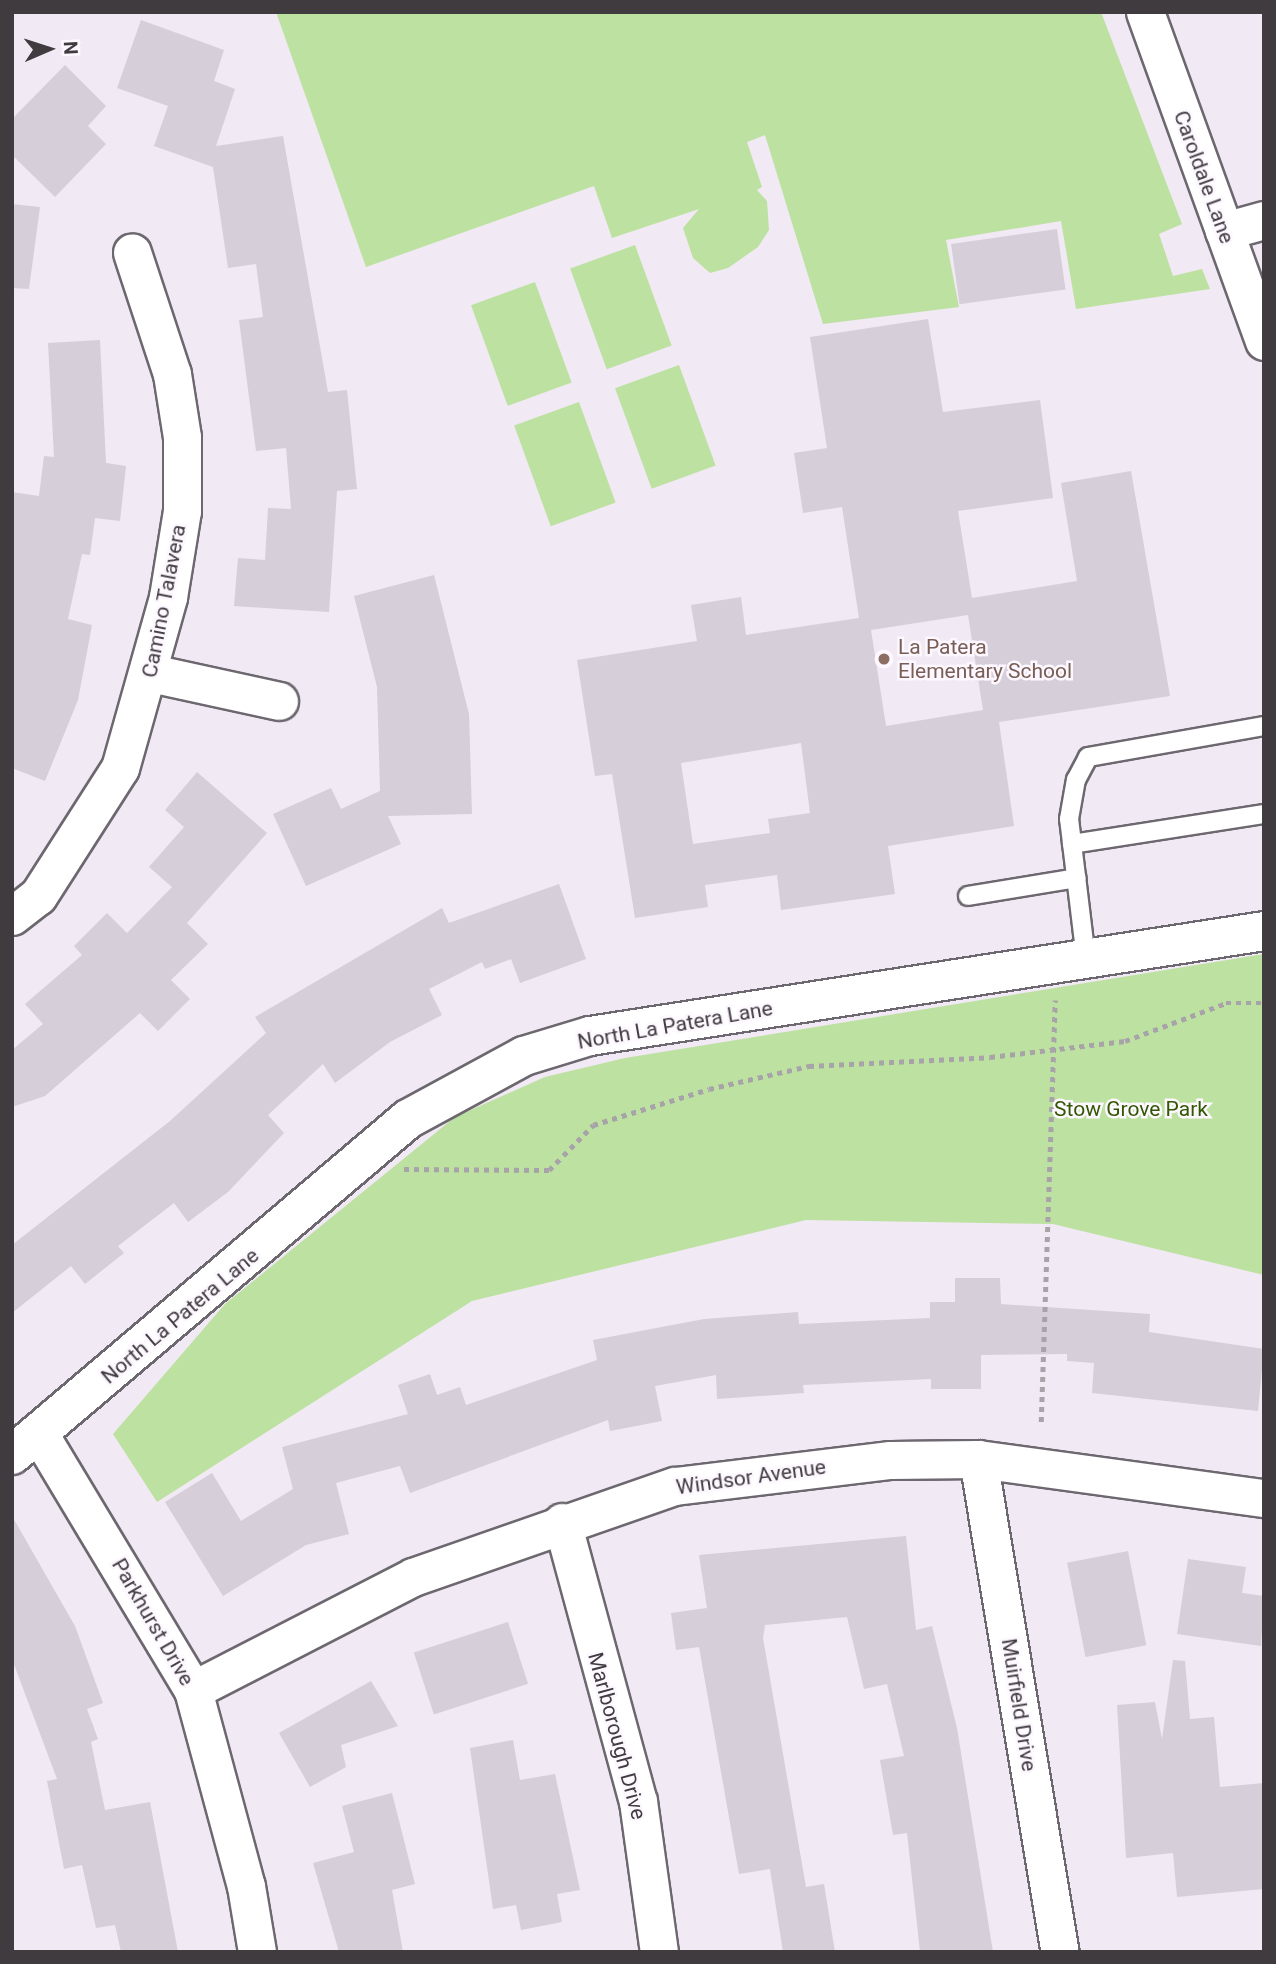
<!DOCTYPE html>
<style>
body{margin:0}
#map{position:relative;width:1276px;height:1964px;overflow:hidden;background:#f1e9f3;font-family:Roboto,sans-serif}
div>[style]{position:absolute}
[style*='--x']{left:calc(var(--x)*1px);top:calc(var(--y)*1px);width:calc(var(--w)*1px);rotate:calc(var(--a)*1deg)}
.green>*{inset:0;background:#bce1a0;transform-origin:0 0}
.building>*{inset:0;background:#d6ced8;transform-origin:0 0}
.path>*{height:4.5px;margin-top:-2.25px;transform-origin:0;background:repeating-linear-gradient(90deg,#a8a2a9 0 5px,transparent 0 10px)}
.roads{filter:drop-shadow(2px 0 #6d676f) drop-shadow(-2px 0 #6d676f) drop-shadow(0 2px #6d676f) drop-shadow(0 -2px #6d676f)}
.service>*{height:18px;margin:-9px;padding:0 9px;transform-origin:9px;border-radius:9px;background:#fff}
.minor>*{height:37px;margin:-18.5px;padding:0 18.5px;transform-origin:18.5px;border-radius:18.5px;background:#fff}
.tertiary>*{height:38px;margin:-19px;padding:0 19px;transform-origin:19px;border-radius:19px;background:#fff}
.dots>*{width:19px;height:19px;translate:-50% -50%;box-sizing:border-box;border:4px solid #fdf7ff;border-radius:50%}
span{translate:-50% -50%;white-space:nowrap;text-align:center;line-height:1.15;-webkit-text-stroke:5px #fdf7ff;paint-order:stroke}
.street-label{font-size:21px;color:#3f3b3f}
.education-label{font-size:21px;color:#785e54}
.left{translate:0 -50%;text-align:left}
.park-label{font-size:21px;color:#325803}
.frame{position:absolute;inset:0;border:14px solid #3f3b3f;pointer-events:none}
.north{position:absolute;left:14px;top:14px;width:70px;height:70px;-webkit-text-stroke:5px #fdf7ff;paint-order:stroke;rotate:87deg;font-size:19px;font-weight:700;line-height:28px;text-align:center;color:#3f3b3f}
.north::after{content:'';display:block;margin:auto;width:24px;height:32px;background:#3f3b3f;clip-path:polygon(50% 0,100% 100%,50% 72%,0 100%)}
</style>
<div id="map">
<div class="green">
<div style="clip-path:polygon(276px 12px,1101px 12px,1182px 224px,1159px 234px,1173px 276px,1202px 269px,1210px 289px,1076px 309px,1061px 221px,946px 240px,959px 307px,823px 324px,765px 135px,747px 142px,762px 187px,757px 190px,767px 201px,769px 230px,758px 247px,728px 268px,710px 273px,693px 258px,683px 228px,699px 209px,612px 238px,594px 186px,366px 267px)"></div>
<div style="left:635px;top:245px;width:107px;height:69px;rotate:70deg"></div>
<div style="left:535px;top:282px;width:107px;height:68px;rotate:70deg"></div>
<div style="left:679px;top:365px;width:107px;height:68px;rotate:70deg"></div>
<div style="left:579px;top:402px;width:107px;height:69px;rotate:70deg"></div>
<div style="clip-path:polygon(1264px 954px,1264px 1275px,1053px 1224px,806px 1220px,472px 1301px,157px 1502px,113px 1434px,225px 1304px,455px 1117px,545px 1077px,625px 1058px)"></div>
</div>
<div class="building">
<div style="clip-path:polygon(141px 20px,224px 50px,214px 81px,235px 89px,216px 146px,283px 136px,328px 392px,347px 390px,357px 489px,337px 491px,329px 612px,234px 606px,238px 558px,265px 560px,268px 508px,291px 509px,286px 448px,256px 451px,239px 320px,263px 317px,256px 264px,228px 268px,213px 167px,154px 146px,168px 106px,117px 88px)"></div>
<div style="clip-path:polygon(65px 65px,106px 106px,88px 126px,106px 144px,55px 197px,12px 155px,12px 119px)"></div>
<div style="clip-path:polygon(12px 204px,40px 207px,29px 289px,12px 288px)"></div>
<div style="left:1057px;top:229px;width:61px;height:107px;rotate:82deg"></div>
<div style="clip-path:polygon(evenodd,928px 319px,943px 412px,1040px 400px,1053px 498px,958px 511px,972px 598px,1077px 581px,1061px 483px,1131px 471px,1170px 696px,999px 722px,1014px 826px,888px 846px,895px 894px,781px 910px,777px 875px,705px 885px,708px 907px,635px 918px,612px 774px,595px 776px,577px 660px,697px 641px,691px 605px,741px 597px,746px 635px,859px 618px,842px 507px,803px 513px,794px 453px,827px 448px,810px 337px,928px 319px,968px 615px,983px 710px,886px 726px,871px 630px,968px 615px,928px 319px,801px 743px,810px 813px,768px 819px,770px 833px,693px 844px,681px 763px,801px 743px)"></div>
<div style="clip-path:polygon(100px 340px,106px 463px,126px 466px,120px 521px,95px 518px,90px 555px,82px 554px,68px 619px,92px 625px,78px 700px,45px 781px,12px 768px,12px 492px,39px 496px,44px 456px,54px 457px,48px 343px)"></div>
<div style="clip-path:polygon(434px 575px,469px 714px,472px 814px,388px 816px,401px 844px,306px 886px,273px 814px,331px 788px,341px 809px,380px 791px,377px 687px,354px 596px)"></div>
<div style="clip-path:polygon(197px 772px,267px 833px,187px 923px,208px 944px,171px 980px,190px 999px,158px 1031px,140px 1013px,45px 1096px,12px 1107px,12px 1050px,43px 1024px,25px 1004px,82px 955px,74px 946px,107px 913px,127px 933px,172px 887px,149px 867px,184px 827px,165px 810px)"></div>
<div style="clip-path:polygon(559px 884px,586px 959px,520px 983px,511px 959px,485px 969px,482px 962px,429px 989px,442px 1015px,390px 1042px,335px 1083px,323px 1064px,268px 1115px,284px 1133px,228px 1192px,188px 1222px,174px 1203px,118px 1246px,124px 1253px,85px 1284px,71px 1266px,12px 1313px,12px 1245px,170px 1121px,266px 1033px,255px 1017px,442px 908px,449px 923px)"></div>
<div style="clip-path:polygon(955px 1278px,1000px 1278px,1001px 1304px,1150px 1314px,1149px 1332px,1264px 1349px,1258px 1411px,1092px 1393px,1094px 1363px,1067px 1361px,1067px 1354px,981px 1355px,981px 1389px,931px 1389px,931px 1379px,803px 1385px,804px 1393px,717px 1399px,716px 1375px,655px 1386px,662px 1421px,610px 1431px,608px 1420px,410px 1493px,400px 1466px,336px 1483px,349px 1534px,306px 1545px,223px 1596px,165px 1502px,212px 1473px,241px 1521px,293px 1489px,282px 1447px,408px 1414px,398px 1385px,430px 1374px,437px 1395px,460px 1387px,466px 1405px,597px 1360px,593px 1340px,704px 1319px,798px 1312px,799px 1324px,930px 1318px,930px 1302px,955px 1302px)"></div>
<div style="clip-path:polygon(12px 1516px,75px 1626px,103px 1703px,87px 1709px,98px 1739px,91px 1742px,105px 1810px,150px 1802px,178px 1952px,121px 1952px,115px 1925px,96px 1928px,82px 1865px,64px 1869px,47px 1781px,57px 1779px,12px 1659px)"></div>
<div style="clip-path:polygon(906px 1536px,916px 1630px,932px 1626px,957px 1728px,993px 1952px,920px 1952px,907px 1833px,893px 1835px,880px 1760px,904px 1756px,887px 1684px,864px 1689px,847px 1617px,765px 1625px,763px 1638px,806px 1887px,824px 1884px,835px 1952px,783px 1952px,770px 1869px,739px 1874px,699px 1647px,676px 1650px,671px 1613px,707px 1608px,699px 1555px)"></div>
<div style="left:1128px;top:1551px;width:96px;height:62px;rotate:79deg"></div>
<div style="clip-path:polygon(1188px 1559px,1246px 1567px,1242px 1593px,1264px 1596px,1261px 1646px,1177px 1634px)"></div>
<div style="left:508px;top:1622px;width:65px;height:99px;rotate:72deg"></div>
<div style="clip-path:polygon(1173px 1660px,1185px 1661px,1190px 1719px,1214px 1717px,1220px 1787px,1264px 1783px,1264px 1889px,1177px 1897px,1173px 1853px,1126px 1858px,1117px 1705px,1155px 1702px,1162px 1739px)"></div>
<div style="clip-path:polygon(371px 1681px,398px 1726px,341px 1745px,346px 1767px,310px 1787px,279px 1733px)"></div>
<div style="clip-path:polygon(513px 1740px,520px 1780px,555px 1774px,580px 1890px,557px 1894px,562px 1922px,521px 1930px,516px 1905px,493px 1909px,470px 1748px)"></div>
<div style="clip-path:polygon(392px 1793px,415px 1884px,392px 1890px,403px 1952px,339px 1952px,313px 1863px,354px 1852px,342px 1806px)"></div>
</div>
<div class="path">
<div style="--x:404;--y:1169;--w:145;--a:0.4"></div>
<div style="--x:549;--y:1170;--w:63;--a:-45.6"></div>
<div style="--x:593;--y:1125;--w:121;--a:-17.2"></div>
<div style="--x:709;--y:1089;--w:103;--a:-13"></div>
<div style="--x:809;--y:1066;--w:181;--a:-2.8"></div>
<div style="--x:990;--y:1057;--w:136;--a:-6.8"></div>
<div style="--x:1125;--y:1041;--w:108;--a:-20.6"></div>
<div style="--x:1226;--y:1003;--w:38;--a:0"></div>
<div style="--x:1041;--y:1422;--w:422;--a:-88.1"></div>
</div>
<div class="roads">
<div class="service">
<div style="--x:1072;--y:844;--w:194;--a:-8.9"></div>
<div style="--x:968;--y:896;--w:110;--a:-9.4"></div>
<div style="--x:1086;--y:959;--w:141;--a:-96.9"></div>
<div style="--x:1069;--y:819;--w:40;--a:-80"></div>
<div style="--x:1076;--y:780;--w:26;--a:-62"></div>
<div style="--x:1088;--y:757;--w:179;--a:-10"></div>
</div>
<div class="minor">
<div style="--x:1145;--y:12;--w:350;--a:70.1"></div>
<div style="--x:1224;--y:231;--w:41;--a:-15.4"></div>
<div style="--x:151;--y:673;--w:131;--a:12.3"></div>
<div style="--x:12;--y:916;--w:33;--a:-38"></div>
<div style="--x:38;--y:896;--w:152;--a:-57.4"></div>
<div style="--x:120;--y:768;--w:178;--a:-74.3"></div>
<div style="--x:168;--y:597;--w:87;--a:-80.8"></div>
<div style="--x:182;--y:511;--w:74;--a:-90"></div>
<div style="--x:182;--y:437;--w:64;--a:-99"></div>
<div style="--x:172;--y:374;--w:128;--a:-108.2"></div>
<div style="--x:38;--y:1432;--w:301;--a:59"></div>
<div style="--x:193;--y:1690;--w:203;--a:74.9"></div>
<div style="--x:246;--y:1886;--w:67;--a:80.5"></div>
<div style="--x:978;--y:1459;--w:500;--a:80.6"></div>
<div style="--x:562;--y:1522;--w:289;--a:74.8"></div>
<div style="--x:638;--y:1801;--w:152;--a:82.1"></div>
<div style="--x:193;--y:1690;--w:247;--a:-27.2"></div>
<div style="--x:413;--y:1577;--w:277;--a:-19.2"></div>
<div style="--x:675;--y:1486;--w:217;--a:-6.9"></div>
<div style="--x:890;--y:1460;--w:88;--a:-0.7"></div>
<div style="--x:978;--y:1459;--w:289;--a:7.8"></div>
</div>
<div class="tertiary">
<div style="--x:12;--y:1455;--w:519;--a:-40.31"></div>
<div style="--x:408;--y:1119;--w:132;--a:-28.5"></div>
<div style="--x:524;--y:1056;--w:69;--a:-16.9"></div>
<div style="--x:590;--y:1036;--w:682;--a:-8.85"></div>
</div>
</div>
<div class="dots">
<div style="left:884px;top:659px;background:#8d6e63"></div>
</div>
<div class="street-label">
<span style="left:1204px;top:177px;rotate:70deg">Caroldale Lane</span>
<span style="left:164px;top:601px;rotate:-79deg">Camino Talavera</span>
<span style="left:675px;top:1025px;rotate:-10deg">North La Patera Lane</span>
<span style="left:180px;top:1316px;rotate:-40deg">North La Patera Lane</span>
<span style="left:751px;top:1477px;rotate:-8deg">Windsor Avenue</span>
<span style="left:153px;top:1622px;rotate:60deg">Parkhurst Drive</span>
<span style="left:1019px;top:1705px;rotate:81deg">Muirfield Drive</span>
<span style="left:617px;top:1736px;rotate:75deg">Marlborough Drive</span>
</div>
<div class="education-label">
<span class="left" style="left:898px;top:659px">La Patera<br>Elementary School</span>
</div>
<div class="park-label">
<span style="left:1131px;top:1109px">Stow Grove Park</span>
</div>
<div class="frame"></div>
<div class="north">N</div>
</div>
